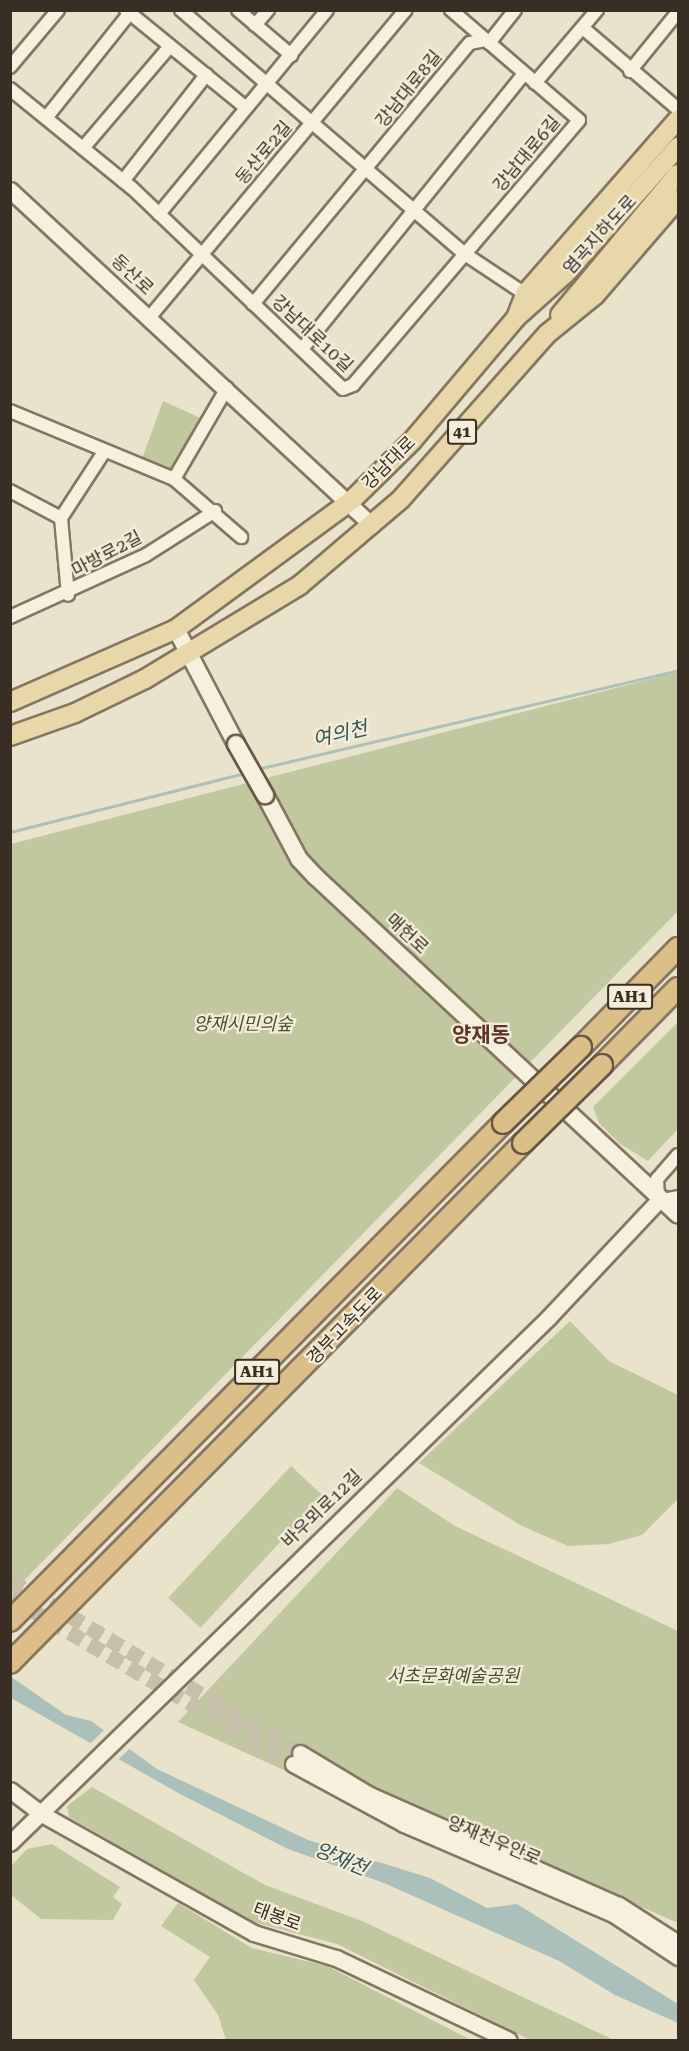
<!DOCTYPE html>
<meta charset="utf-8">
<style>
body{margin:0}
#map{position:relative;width:689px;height:2051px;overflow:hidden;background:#eae3cb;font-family:"Roboto Serif","Noto Sans KR",serif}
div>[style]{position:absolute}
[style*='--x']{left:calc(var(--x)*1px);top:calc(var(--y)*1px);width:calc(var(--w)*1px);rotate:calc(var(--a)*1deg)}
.green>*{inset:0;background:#c1c8a0;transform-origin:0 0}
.water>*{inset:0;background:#abc0ba}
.pier>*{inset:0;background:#eae3cb}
.stream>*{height:3px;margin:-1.5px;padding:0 1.5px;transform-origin:1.5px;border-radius:1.5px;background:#abc0ba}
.tertiary-tunnel>*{height:15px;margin-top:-7.5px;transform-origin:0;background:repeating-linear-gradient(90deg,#c6bfa9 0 15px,transparent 0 23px)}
.roads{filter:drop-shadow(2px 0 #857661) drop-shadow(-2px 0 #857661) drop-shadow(0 2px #857661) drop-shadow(0 -2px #857661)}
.minor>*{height:12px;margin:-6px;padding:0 6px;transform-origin:6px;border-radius:6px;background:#f6f0de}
.tertiary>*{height:15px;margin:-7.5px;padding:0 7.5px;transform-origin:7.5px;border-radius:7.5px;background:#f6f0de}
.secondary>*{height:16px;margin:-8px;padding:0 8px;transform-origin:8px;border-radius:8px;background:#f6f0de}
.primary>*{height:18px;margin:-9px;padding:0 9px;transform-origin:9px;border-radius:9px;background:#e8d7a8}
.trunk>*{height:20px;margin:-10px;padding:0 10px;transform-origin:10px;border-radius:10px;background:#dcbe88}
.bridges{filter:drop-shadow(2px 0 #675744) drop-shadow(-2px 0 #675744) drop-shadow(0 2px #675744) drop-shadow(0 -2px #675744)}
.secondary-bridge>*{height:16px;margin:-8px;padding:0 8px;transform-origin:8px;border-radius:8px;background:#f6f0de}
.trunk-bridge>*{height:20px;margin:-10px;padding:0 10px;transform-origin:10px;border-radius:10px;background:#dcbe88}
span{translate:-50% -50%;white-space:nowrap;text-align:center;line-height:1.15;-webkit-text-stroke:4.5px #f3edda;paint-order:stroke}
.shield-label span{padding:2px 4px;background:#f3edda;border:2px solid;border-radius:4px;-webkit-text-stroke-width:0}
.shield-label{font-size:16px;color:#382e23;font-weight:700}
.street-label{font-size:18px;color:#382e23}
.park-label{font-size:18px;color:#46522b;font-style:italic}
.water-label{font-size:20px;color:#345655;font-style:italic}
.quarter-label{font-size:21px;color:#603527;font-weight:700}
.frame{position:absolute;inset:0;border:12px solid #382e23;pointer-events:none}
</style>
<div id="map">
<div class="green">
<div style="clip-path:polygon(163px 401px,205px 420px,173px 472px,142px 459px)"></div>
<div style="clip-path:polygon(678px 672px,678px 911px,11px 1594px,11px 844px)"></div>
<div style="clip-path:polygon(678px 1022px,678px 1129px,648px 1161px,619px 1143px,599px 1123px,593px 1107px)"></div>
<div style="clip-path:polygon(570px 1321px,609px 1361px,678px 1395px,678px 1499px,642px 1535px,609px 1544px,568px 1546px,522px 1526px,419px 1463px)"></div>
<div style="left:291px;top:1466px;width:44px;height:180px;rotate:43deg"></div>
<div style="clip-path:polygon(397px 1488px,455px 1526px,678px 1631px,678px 1923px,386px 1795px,303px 1745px,286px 1771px,178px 1722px)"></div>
<div style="clip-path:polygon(92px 1787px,265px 1885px,362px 1921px,614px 2040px,530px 2040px,337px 1944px,253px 1922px,69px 1817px,67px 1806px)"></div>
<div style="clip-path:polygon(52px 1844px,120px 1887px,113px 1897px,122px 1904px,113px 1920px,41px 1919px,11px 1895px,11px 1866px,27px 1849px)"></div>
<div style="clip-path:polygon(178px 1903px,252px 1948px,327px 1966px,471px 2040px,226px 2040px,218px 2015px,194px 1980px,210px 1957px,161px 1926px)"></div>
</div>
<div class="water">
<div style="clip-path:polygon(10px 1676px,66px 1715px,91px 1721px,157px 1769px,308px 1840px,430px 1878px,487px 1908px,517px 1904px,678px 2004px,678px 2023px,615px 1995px,559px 1961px,384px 1883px,288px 1849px,180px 1794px,11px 1698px)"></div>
</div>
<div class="pier">
<div style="clip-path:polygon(105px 1729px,130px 1748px,116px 1762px,88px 1746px)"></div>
</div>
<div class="stream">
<div style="--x:257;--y:769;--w:432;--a:-13.2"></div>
<div style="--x:10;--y:832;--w:242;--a:-14.1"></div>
</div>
<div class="tertiary-tunnel">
<div style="--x:10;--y:1580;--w:338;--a:30.8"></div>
<div style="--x:10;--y:1597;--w:329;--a:30.5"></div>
</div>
<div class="roads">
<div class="minor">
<div style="--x:126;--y:10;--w:155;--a:39.2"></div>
<div style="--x:181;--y:10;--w:374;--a:40.7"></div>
<div style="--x:465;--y:254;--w:72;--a:33.7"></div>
<div style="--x:238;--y:10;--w:70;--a:40.3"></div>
<div style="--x:255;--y:25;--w:20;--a:-49"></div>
<div style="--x:583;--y:28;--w:125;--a:40.5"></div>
<div style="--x:489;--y:43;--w:42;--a:-51.8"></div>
<div style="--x:10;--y:67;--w:75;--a:-49.9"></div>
<div style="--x:630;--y:71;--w:76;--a:-50.9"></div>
<div style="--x:535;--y:83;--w:96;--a:-49.7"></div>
<div style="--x:10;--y:89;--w:157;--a:39.1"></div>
<div style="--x:132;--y:188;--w:291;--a:43.6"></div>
<div style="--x:343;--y:389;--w:11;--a:-22"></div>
<div style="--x:353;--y:385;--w:348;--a:-49.5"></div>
<div style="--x:579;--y:120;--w:169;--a:-139.3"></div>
<div style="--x:46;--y:118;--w:133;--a:-51.4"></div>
<div style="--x:83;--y:148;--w:134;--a:-49.5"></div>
<div style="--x:123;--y:181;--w:135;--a:-51.9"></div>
<div style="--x:159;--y:214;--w:264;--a:-50.5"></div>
<div style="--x:253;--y:304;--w:339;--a:-50.3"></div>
<div style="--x:470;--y:43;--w:15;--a:-11"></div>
<div style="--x:149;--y:318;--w:401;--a:-50.2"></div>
<div style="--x:302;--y:349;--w:353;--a:-51.1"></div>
<div style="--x:10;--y:411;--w:178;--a:22.5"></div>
<div style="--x:174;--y:479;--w:89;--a:40.9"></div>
<div style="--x:174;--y:479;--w:105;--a:-59.8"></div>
<div style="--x:10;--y:491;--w:58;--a:27.9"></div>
<div style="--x:61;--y:518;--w:77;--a:84.8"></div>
<div style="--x:61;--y:518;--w:79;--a:-56.9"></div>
<div style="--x:10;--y:617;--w:149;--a:-24.5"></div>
<div style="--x:146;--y:555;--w:82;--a:-32.5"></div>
<div style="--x:678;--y:1155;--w:32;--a:131"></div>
<div style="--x:657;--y:1179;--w:22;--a:87"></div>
<div style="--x:658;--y:1201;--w:20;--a:-11"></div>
</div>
<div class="tertiary">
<div style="--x:10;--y:190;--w:493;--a:42.8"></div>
<div style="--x:300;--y:1753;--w:79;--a:31.1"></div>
<div style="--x:368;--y:1794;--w:274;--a:23.9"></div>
<div style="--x:619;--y:1905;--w:70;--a:32.8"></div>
<div style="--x:293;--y:1764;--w:126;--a:28.4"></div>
<div style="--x:404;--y:1824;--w:228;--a:23.3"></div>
<div style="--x:613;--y:1914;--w:78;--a:33.5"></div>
<div style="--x:10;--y:1790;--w:38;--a:37"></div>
<div style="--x:40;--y:1813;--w:245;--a:29.3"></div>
<div style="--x:254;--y:1933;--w:86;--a:17"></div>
<div style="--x:336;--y:1958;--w:191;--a:25.4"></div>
<div style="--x:10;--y:1843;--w:753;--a:-44.3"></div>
<div style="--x:549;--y:1317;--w:159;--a:-46.8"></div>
</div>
<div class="secondary">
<div style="--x:176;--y:629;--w:130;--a:62.4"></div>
<div style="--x:265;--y:795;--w:72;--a:62"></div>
<div style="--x:299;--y:859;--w:25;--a:47"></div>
<div style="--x:316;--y:877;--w:495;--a:43"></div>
</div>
<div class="primary">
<div style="--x:519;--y:315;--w:63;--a:-41.8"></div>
<div style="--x:566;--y:273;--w:169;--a:-48.4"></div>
<div style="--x:560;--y:315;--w:184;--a:-50.1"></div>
<div style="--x:10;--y:702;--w:181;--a:-23.7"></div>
<div style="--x:176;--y:629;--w:217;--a:-36.2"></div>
<div style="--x:351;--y:501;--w:86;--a:-44.5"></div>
<div style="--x:412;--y:441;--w:161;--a:-49.8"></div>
<div style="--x:516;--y:318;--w:26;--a:-69"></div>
<div style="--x:525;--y:294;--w:232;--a:-48.8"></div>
<div style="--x:10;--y:736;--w:69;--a:-19.5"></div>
<div style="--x:75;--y:713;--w:78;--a:-25.9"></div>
<div style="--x:145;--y:679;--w:181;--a:-31.2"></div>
<div style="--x:300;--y:585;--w:133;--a:-40.4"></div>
<div style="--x:401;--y:499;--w:220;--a:-48.5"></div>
<div style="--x:547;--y:334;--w:62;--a:-39.1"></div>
<div style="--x:595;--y:295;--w:127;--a:-49.2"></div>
</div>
<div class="trunk">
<div style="--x:581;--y:1047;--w:139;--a:-45.6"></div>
<div style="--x:602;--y:1065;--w:108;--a:-45.4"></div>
<div style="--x:10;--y:1621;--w:701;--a:-45.29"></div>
<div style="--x:10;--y:1663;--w:730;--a:-45.39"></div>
</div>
</div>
<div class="bridges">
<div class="secondary-bridge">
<div style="--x:236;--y:744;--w:59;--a:60.4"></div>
</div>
<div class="trunk-bridge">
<div style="--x:503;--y:1123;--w:109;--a:-44.3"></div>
<div style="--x:523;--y:1143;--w:111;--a:-44.6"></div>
</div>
</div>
<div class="shield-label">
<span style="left:462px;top:432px">41</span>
<span style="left:630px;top:997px">AH1</span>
<span style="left:257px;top:1372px">AH1</span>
</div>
<div class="street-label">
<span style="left:409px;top:89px;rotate:-51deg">강남대로8길</span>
<span style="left:264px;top:153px;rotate:-50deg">동산로2길</span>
<span style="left:527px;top:154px;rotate:-50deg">강남대로6길</span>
<span style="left:600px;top:235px;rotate:-48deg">염곡지하도로</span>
<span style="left:132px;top:275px;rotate:43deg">동산로</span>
<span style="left:312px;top:334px;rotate:43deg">강남대로10길</span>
<span style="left:389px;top:463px;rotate:-45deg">강남대로</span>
<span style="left:107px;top:554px;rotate:-28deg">마방로2길</span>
<span style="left:407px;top:934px;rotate:43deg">매헌로</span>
<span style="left:345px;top:1326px;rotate:-46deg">경부고속도로</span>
<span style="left:322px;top:1509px;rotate:-44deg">바우뫼로12길</span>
<span style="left:494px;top:1841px;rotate:23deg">양재천우안로</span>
<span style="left:277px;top:1917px;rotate:20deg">태봉로</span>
</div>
<div class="park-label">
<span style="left:243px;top:1024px">양재시민의숲</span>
<span style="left:453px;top:1676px">서초문화예술공원</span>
</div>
<div class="water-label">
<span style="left:340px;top:734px;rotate:-13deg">여의천</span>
<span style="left:341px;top:1859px;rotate:23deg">양재천</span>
</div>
<div class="quarter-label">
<span style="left:481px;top:1035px">양재동</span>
</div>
<div class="frame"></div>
</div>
